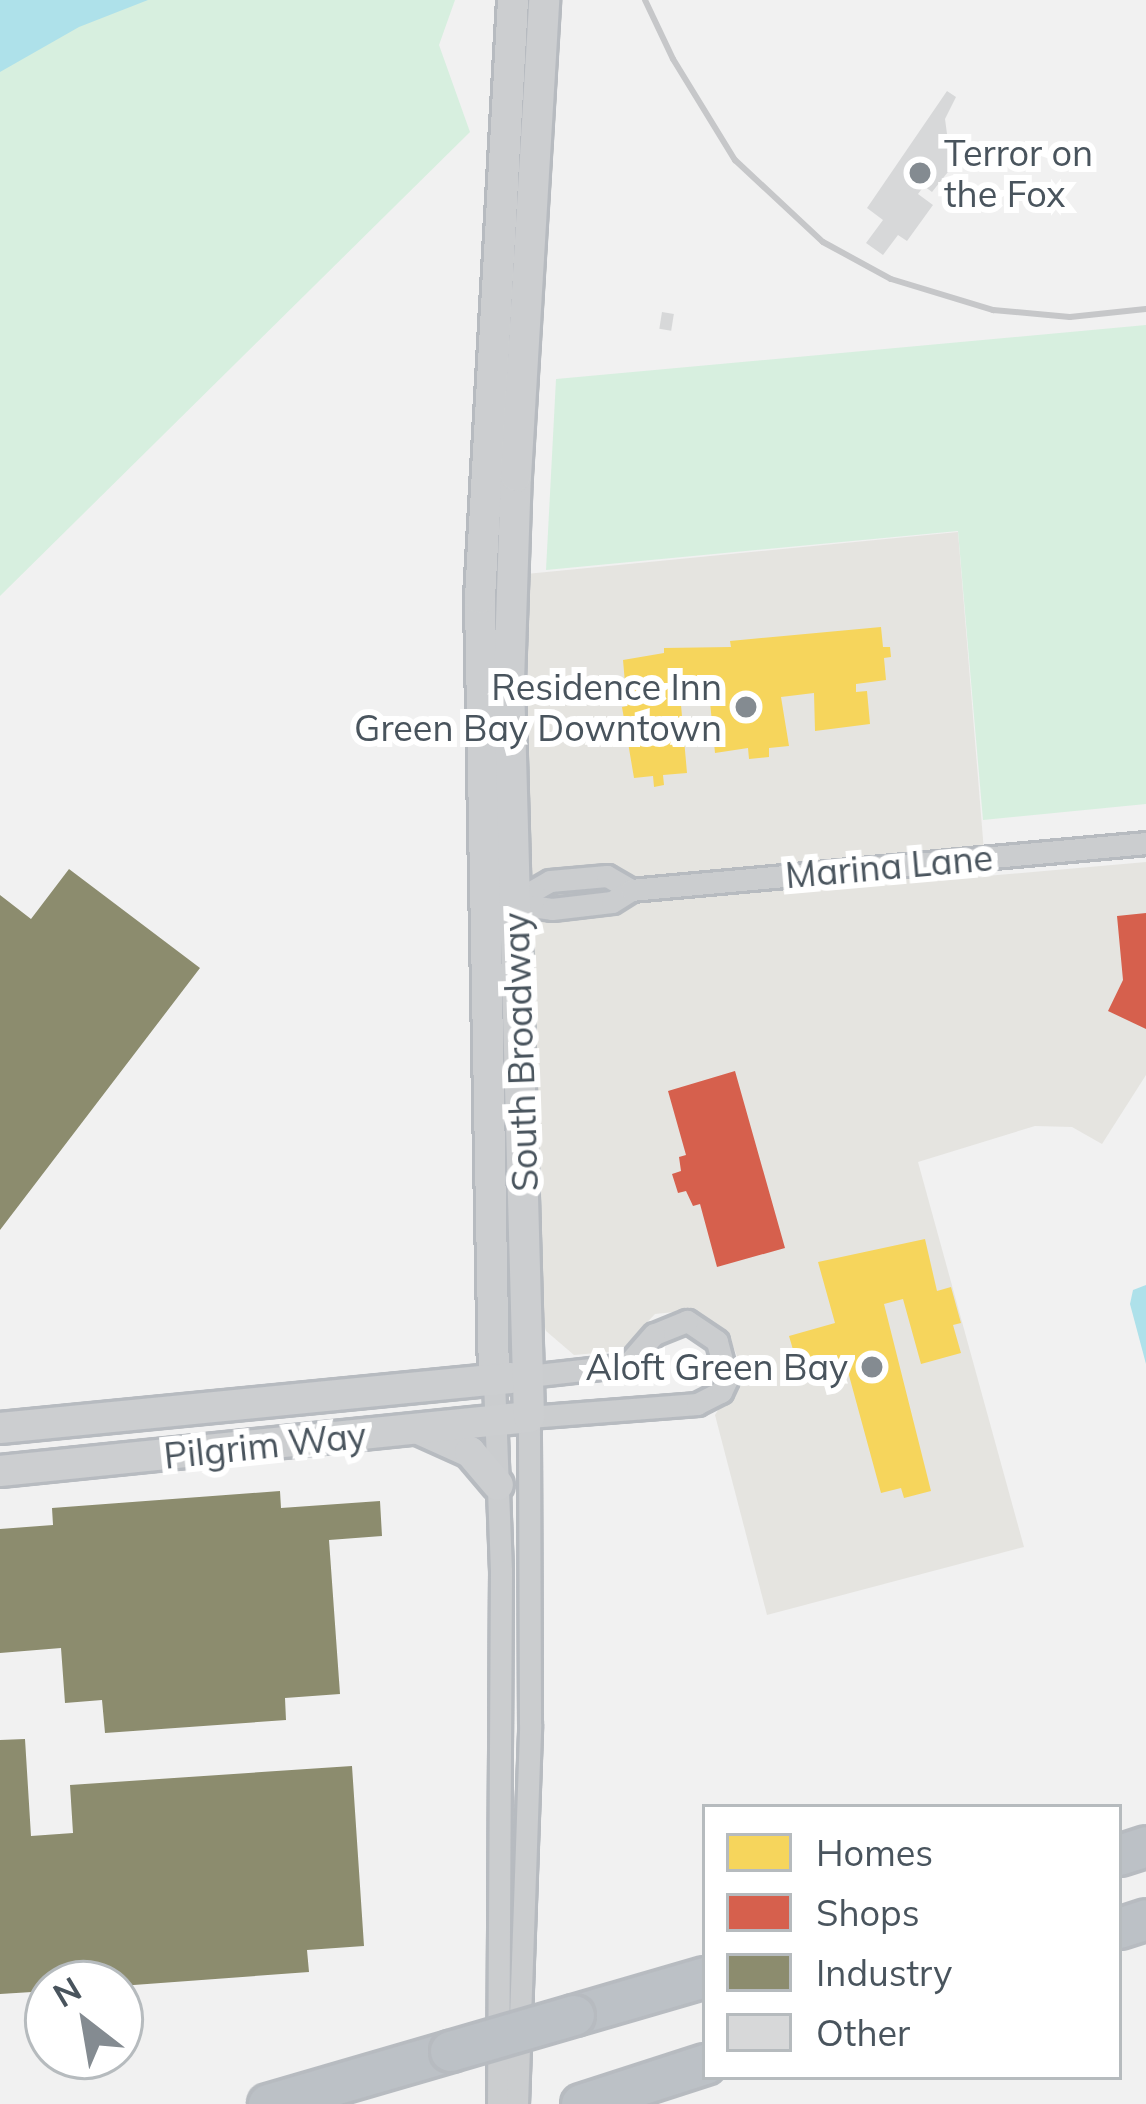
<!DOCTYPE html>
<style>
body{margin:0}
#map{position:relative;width:1146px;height:2104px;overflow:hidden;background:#f1f1f1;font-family:Mulish,sans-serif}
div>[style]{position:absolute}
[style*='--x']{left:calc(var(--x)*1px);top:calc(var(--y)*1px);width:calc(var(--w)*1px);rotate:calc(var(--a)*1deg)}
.commercial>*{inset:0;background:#e5e4e0}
.green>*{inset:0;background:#d7efdf}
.water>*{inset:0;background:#aee1ea}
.homes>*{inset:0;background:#f6d55c}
.shops>*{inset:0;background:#d6604d}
.industry>*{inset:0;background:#8c8c6e}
.building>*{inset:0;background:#d7d8d9;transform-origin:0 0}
.roads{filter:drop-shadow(3px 0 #b7bbc0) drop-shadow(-3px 0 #b7bbc0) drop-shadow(0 3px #b7bbc0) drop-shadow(0 -3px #b7bbc0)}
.street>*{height:21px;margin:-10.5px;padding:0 10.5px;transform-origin:10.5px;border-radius:10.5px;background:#cbcdcf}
.secondary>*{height:30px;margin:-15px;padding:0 15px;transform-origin:15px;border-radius:15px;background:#ccced0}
.highway>*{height:39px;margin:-19.5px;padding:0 19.5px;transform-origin:19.5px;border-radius:19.5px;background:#bcc1c6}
.rail>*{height:6px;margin:-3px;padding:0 3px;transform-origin:3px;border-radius:3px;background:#c6c7c9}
.bridges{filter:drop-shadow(3px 0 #b7bbc0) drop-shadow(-3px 0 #b7bbc0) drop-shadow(0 3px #b7bbc0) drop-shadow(0 -3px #b7bbc0)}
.highway-bridge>*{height:39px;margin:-19.5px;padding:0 19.5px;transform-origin:19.5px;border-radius:19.5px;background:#bcc1c6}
.dots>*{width:33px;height:33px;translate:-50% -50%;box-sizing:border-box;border:6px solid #fff;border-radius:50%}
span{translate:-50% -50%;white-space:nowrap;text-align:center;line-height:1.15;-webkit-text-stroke:12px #fff;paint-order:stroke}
.poi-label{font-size:36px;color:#49545d}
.left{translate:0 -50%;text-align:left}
.right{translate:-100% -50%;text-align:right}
.street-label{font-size:36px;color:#49545d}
.legend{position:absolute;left:702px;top:1804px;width:420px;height:276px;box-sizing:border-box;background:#fff;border:3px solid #b6bbbe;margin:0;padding:15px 21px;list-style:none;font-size:36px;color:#49545d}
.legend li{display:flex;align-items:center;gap:24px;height:60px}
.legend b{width:60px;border:3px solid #b6bbbe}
.north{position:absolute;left:24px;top:1960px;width:120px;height:120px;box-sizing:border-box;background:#fff;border:3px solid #b6bbbe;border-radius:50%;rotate:329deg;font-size:33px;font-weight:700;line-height:48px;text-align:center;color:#49545d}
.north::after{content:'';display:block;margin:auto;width:42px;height:54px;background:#848b91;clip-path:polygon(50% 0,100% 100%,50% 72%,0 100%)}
</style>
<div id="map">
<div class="commercial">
<div style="clip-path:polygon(958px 532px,986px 876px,1146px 862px,1146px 1075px,1102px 1144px,1072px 1127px,1035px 1126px,918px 1162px,1024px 1547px,767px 1615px,715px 1415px,737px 1379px,737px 1356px,728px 1333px,694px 1310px,655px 1314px,620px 1351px,574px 1355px,546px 1331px,538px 1308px,522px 816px,526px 574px)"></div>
</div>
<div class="green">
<div style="clip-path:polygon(0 0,455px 0,439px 45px,470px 132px,0 596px)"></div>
<div style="clip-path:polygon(1146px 325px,1146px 804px,983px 820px,958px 531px,546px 570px,556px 379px)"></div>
</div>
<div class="water">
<div style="clip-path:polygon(0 0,148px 0,79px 27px,0 72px)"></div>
<div style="clip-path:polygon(1146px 1285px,1146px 1364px,1130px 1304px,1133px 1290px)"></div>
</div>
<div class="homes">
<div style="clip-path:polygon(881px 627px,883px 647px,890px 647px,891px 657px,884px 658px,886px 680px,856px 684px,856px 692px,867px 691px,870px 724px,815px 731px,814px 693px,781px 697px,789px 746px,769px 748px,769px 757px,749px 759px,748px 748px,715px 753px,710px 702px,681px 705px,687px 773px,663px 775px,664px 785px,654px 787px,653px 776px,634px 778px,622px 707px,627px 706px,623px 660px,664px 653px,664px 648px,731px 647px,730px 641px)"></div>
<div style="clip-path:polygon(925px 1239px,937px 1291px,951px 1287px,961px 1323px,953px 1325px,961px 1353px,921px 1364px,903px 1299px,884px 1304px,931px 1491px,904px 1498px,901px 1488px,881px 1493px,844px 1357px,799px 1370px,789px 1336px,835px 1323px,818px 1262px)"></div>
</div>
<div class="shops">
<div style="clip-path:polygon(1146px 913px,1146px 1029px,1108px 1011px,1123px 980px,1117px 916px)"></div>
<div style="clip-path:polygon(735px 1071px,785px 1248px,717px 1267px,700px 1204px,693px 1206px,686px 1191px,678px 1193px,672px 1174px,681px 1171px,679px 1157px,686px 1155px,668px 1091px)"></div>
</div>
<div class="industry">
<div style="clip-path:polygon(69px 869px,200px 968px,0 1230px,0 895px,31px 919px)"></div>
<div style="clip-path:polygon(280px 1491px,281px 1508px,380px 1501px,382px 1536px,329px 1540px,340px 1694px,285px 1698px,286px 1720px,105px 1733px,102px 1700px,65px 1703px,61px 1648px,0 1653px,0 1529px,53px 1525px,52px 1508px)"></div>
<div style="clip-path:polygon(25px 1739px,31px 1836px,73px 1833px,70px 1785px,352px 1766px,364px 1946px,307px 1950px,309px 1972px,120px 1986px,48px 1984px,48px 1991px,0 1994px,0 1740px)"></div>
</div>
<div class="building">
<div style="clip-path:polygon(947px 91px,956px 97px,945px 119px,947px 134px,967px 148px,932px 192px,924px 186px,918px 194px,933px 205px,907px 241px,898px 235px,883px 255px,866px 243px,883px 220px,867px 208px)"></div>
<div style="left:662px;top:312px;width:12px;height:17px;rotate:9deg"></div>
</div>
<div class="roads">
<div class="street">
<div style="--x:515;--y:901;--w:40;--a:-29.7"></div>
<div style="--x:550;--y:881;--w:57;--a:-5"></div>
<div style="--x:607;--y:876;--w:28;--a:30"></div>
<div style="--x:502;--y:902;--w:50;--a:8"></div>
<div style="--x:552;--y:909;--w:60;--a:-6.7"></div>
<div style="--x:612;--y:902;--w:22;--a:-32"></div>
<div style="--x:631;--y:890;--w:517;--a:-5.21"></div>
<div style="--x:494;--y:1380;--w:191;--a:87.9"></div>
<div style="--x:501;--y:1571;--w:533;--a:90.32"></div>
<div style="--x:517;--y:2104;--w:380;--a:-88"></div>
<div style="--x:530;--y:1724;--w:307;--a:-90.2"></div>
<div style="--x:529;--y:1417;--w:169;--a:-4.4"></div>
<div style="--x:697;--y:1404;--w:27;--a:-27"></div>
<div style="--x:721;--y:1392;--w:14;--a:-65"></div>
<div style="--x:727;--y:1379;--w:39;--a:-105"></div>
<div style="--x:717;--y:1341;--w:36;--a:-146"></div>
<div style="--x:687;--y:1321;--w:35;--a:158"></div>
<div style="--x:654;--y:1334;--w:41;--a:131.1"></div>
<div style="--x:627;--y:1365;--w:99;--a:173.6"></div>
</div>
<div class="secondary">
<div style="--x:494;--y:1380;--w:782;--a:-91.03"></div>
<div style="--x:480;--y:598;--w:599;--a:-86.84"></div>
<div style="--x:0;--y:1428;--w:513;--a:-5.59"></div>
<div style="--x:419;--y:1429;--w:56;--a:24.3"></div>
<div style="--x:470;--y:1452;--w:43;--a:49.7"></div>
<div style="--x:0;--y:1471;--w:532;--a:-5.83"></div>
<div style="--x:529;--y:1417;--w:735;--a:-91.56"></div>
<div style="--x:509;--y:682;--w:206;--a:-88.1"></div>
<div style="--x:516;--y:476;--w:477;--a:-86.6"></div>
</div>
<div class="highway">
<div style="--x:1119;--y:1855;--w:28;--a:-18"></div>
<div style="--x:1119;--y:1928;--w:28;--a:-18"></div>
<div style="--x:574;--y:2015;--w:136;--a:-16.2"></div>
<div style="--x:268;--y:2104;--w:190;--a:-16.2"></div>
<div style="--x:581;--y:2104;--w:130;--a:-17.9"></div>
</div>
</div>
<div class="rail">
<div style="--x:645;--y:0;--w:65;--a:64.6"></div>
<div style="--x:673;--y:59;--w:119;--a:58.5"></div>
<div style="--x:735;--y:160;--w:120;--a:43"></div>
<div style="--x:823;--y:242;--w:77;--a:28.6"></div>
<div style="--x:891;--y:279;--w:107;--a:16.9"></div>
<div style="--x:993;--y:310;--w:77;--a:5.2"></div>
<div style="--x:1070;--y:317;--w:76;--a:-6"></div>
</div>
<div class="bridges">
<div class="highway-bridge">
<div style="--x:450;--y:2051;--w:129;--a:-16.2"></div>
</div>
</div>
<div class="dots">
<div style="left:920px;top:173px;background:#848b91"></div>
<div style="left:746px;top:707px;background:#848b91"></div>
<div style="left:872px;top:1367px;background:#848b91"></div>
</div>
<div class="poi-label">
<span class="left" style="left:944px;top:173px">Terror on<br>the Fox</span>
<span class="right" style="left:722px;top:707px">Residence Inn<br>Green Bay Downtown</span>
<span class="right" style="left:848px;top:1367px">Aloft Green Bay</span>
</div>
<div class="street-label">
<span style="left:889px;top:866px;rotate:-5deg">Marina Lane</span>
<span style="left:520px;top:1052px;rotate:-92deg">South Broadway</span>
<span style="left:265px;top:1445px;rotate:-6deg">Pilgrim Way</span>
</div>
<ul class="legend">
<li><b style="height:33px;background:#f6d55c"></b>Homes</li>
<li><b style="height:33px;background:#d6604d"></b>Shops</li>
<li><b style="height:33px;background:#8c8c6e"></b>Industry</li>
<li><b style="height:33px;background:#d7d8d9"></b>Other</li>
</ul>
<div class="north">N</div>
</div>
